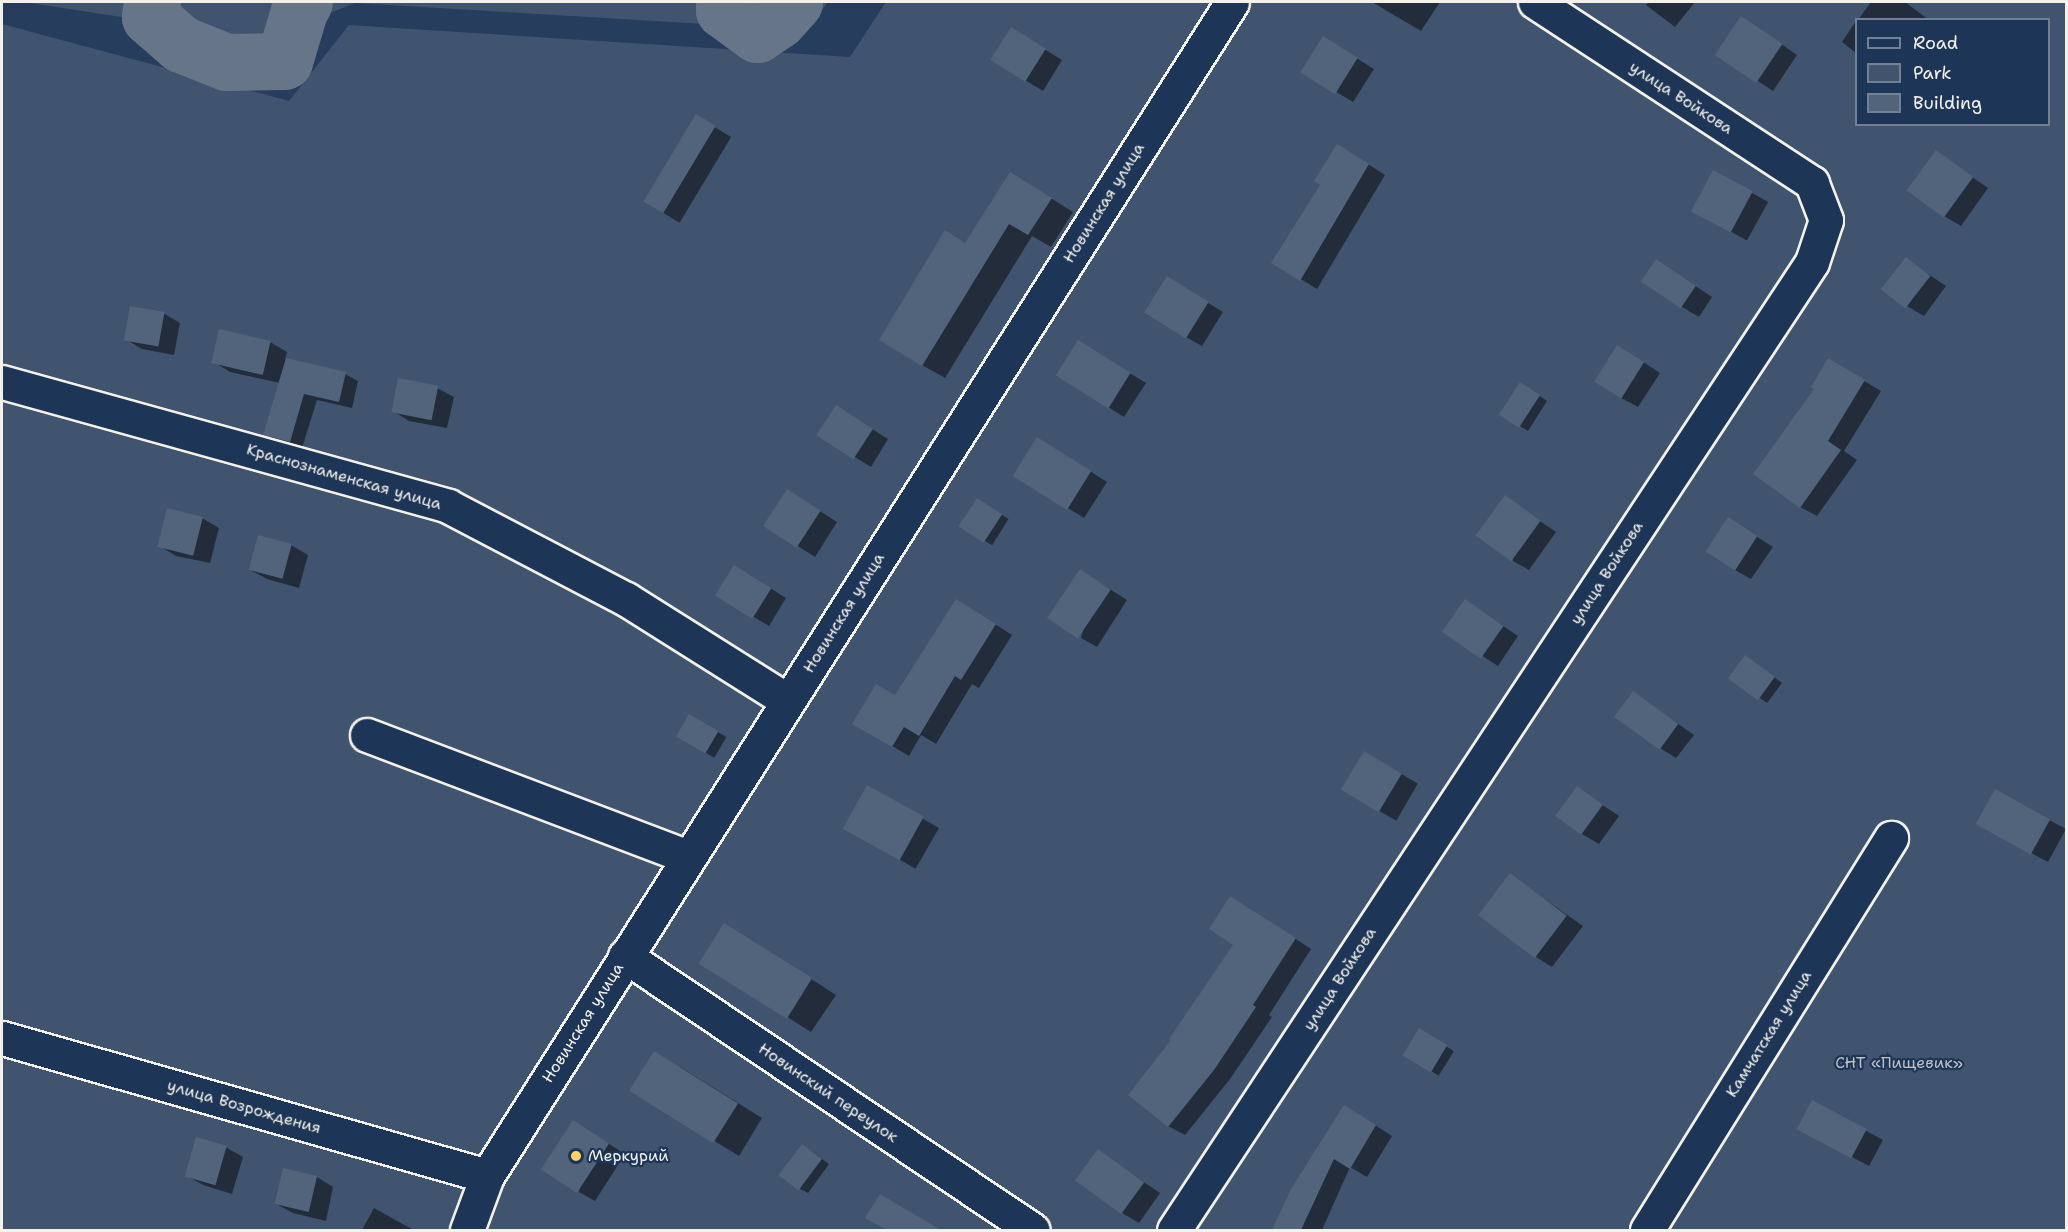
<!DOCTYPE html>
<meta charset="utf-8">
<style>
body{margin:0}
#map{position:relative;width:2068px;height:1232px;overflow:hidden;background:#263d5d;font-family:"Shantell Sans",sans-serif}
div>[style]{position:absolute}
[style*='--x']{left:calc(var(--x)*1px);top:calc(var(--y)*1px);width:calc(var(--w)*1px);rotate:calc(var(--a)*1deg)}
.green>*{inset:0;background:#40546f}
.shadow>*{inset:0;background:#0007;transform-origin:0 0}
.river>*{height:57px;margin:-28.5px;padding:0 28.5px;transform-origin:28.5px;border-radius:28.5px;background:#677588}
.building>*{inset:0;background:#52647b;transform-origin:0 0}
.roads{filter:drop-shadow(2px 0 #f4f1e8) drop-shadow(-2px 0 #f4f1e8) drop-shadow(0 2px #f4f1e8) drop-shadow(0 -2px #f4f1e8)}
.minor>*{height:33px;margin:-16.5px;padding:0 16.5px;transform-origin:16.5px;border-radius:16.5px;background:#1d3557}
.dots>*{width:16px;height:16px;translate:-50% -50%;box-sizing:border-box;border:3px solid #1d3557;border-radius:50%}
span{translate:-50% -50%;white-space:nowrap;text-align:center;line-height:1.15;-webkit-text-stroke:4.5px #1d3557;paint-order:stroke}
.street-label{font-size:16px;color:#f4f1e8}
.park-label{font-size:16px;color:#bec2c4}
.poi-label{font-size:16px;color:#f4f1e8}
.left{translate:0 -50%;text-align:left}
.frame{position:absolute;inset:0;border:3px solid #f4f1e8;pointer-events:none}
.legend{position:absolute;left:1855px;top:18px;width:195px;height:108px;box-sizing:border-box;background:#1d3557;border:2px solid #738091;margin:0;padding:8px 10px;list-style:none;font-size:18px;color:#f4f1e8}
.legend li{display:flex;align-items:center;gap:12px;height:30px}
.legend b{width:30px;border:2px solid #738091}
</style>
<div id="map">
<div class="green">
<div style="clip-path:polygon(24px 2px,828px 2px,806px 30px,355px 3px,264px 39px)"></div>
<div style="clip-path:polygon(evenodd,886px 2px,2066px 2px,2066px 1230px,2px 1230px,2px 24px,289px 101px,349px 25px,850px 57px,886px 2px,1856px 20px,2048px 20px,2048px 124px,1856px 124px,1856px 20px)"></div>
</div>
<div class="shadow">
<div style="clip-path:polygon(1372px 2px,1440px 2px,1421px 31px)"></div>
<div style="clip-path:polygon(1650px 2px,1695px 2px,1675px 27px,1646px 5px)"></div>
<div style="clip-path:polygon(1871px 2px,1905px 2px,1929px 20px,1858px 20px)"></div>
<div style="clip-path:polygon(1856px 21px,1856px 53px,1842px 42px)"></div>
<div style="clip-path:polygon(1758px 28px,1797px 55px,1773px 91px,1717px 54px)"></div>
<div style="clip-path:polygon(1028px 39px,1062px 60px,1043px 91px,992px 60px)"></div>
<div style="clip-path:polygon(1340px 48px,1374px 69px,1353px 102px,1303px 72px)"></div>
<div style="left:696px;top:116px;width:41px;height:100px;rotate:31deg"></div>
<div style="clip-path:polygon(1936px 152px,1988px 188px,1961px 226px,1944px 216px)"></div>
<div style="clip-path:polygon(1354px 155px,1385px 175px,1317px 289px,1273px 262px,1322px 184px)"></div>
<div style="left:1714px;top:172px;width:62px;height:44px;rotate:29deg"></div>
<div style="clip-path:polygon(1033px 187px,1073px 212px,1051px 247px,1032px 236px,945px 378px,922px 365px,966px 244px)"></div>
<div style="clip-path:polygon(1906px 259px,1946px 286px,1924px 316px,1907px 306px)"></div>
<div style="clip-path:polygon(1673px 271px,1712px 297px,1699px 317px,1682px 307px)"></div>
<div style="clip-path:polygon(1184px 288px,1223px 312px,1202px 346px,1186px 337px)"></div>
<div style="clip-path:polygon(163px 313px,180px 323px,174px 355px,142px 349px,125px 339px)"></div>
<div style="clip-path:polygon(270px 342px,287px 352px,285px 359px,345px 374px,358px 381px,352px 408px,317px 400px,302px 448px,277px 441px,264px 434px,280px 383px,230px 372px,214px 362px)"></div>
<div style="clip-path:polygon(1095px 352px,1146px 383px,1124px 417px,1058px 376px)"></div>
<div style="clip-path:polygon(1634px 356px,1660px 373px,1638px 407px,1621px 398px)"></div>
<div style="clip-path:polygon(1829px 360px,1881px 391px,1844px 451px,1857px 460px,1817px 516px,1800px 507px,1816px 388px)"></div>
<div style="clip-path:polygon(437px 388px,454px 397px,447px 428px,409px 421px,393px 411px)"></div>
<div style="clip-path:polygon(1528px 388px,1547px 401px,1528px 431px,1501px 414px)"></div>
<div style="clip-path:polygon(853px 417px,888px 439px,871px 467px,819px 435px)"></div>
<div style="clip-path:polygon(1054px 448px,1107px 482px,1084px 518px,1015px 475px)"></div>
<div style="clip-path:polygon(1505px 497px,1556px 532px,1529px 570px,1513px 561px)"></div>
<div style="left:978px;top:500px;width:36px;height:31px;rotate:32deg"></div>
<div style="clip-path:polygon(804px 501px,837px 522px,815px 557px,766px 526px)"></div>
<div style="clip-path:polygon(202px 518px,219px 528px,210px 563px,176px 556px,160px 546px)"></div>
<div style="clip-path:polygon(1729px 519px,1773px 547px,1751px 579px,1735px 570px)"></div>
<div style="clip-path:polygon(291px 545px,308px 555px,299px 588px,267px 579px,250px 570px)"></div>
<div style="clip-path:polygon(751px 576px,786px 598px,769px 626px,752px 616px)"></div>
<div style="clip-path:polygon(1097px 581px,1127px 600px,1097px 647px,1081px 638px)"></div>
<div style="clip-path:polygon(973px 610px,1012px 635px,979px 688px,972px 684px,936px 744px,921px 735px,909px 756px,855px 724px,895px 697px)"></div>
<div style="clip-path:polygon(1481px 611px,1518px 636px,1498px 666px,1444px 631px)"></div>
<div style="clip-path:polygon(1753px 661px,1782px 683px,1767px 703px,1730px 677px)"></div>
<div style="clip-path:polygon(1634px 693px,1694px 735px,1676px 758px,1660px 748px)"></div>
<div style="left:690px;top:716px;width:42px;height:24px;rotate:30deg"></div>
<div style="left:1365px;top:753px;width:61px;height:43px;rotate:30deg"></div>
<div style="left:868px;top:787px;width:82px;height:47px;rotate:30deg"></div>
<div style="clip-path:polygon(1577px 788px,1619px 816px,1599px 844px,1582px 834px)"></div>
<div style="clip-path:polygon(1995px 791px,2066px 829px,2048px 862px,1994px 833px)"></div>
<div style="clip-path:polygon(1510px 875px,1583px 926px,1552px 967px,1536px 957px)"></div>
<div style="clip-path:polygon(1247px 907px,1311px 949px,1269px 1015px,1272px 1017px,1230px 1079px,1185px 1135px,1168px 1126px,1173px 1040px,1235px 944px)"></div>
<div style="clip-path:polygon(749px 939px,836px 995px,811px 1032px,700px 962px)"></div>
<div style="left:1420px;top:1030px;width:40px;height:29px;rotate:32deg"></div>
<div style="clip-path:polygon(680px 1067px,762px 1118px,739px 1156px,631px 1090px)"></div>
<div style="clip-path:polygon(1813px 1102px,1883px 1140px,1869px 1166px,1816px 1138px)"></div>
<div style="clip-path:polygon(1361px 1116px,1392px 1136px,1367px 1177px,1350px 1167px,1322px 1230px,1283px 1230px,1275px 1226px)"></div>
<div style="clip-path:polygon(590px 1132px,625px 1154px,595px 1201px,579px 1192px)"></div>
<div style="clip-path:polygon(197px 1139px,227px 1148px,243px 1157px,232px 1194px,203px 1185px,187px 1176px)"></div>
<div style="clip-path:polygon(810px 1150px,829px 1164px,808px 1193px,800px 1189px)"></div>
<div style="clip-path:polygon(1098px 1151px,1160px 1193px,1139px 1223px,1122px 1213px)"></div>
<div style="clip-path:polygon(284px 1170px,317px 1177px,333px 1187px,326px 1221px,293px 1213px,276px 1204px)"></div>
<div style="clip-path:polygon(880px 1196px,938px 1230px,890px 1230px,868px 1217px)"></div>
<div style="clip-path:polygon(374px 1208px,399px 1222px,414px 1230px,362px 1230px)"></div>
</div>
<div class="river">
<div style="--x:152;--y:2;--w:15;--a:98"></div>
<div style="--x:150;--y:17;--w:41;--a:41.1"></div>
<div style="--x:181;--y:44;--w:48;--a:21.8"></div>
<div style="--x:226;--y:62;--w:58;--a:-1"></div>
<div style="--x:284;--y:61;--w:52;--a:-73.3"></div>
<div style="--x:299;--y:11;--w:10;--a:-61"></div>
<div style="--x:724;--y:2;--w:8;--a:90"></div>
<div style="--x:724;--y:10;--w:41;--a:36"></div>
<div style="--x:757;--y:34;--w:25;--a:-34"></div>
<div style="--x:778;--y:20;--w:24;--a:-48"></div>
</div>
<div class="building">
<div style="left:1741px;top:16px;width:50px;height:47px;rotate:34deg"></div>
<div style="left:1011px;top:27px;width:41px;height:39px;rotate:32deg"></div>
<div style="left:1323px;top:36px;width:41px;height:43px;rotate:32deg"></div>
<div style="left:696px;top:114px;width:23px;height:102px;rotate:31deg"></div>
<div style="clip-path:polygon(1337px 144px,1369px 164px,1300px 281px,1271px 263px,1320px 185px,1314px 181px)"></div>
<div style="left:1936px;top:150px;width:46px;height:50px;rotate:36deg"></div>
<div style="left:1713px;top:170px;width:45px;height:47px;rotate:28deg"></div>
<div style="clip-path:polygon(1010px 172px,1052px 198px,1028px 235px,1009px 224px,922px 366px,879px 340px,945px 230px,965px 243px)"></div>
<div style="left:1906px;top:257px;width:31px;height:41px;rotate:38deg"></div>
<div style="left:1656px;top:259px;width:48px;height:27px;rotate:34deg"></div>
<div style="left:1167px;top:276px;width:49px;height:43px;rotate:32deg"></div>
<div style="left:130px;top:306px;width:35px;height:35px;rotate:10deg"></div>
<div style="left:219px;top:329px;width:53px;height:35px;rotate:13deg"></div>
<div style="left:1078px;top:340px;width:62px;height:42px;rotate:32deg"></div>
<div style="left:1617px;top:345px;width:32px;height:43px;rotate:32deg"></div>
<div style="clip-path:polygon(286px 358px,346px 372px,339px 402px,304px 394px,290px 442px,263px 435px)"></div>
<div style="clip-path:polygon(1828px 358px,1865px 380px,1828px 441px,1841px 450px,1800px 508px,1753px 474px,1814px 389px,1811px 387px)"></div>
<div style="left:398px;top:378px;width:41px;height:35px;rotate:11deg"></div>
<div style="left:1520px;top:382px;width:24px;height:39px;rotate:33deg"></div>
<div style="left:836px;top:405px;width:44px;height:36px;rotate:33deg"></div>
<div style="left:1037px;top:437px;width:64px;height:46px;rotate:32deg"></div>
<div style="left:787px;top:489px;width:40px;height:44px;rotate:33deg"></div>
<div style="left:1505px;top:495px;width:44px;height:50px;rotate:36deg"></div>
<div style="left:977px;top:498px;width:30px;height:34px;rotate:33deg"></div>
<div style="left:167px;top:508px;width:37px;height:40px;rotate:14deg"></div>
<div style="left:1728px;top:517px;width:35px;height:41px;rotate:33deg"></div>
<div style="left:258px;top:535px;width:35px;height:36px;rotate:15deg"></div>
<div style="left:734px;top:565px;width:44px;height:36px;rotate:32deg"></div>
<div style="left:1080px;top:569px;width:37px;height:59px;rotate:34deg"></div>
<div style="clip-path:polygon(956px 599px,996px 624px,961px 680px,955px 676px,919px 736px,904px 727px,892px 747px,852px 724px,876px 684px,895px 695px)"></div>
<div style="left:1465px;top:599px;width:47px;height:40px;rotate:35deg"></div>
<div style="left:1745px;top:655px;width:37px;height:29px;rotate:36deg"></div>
<div style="left:1633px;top:691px;width:56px;height:32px;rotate:36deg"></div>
<div style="left:689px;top:714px;width:34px;height:26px;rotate:30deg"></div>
<div style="left:1364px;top:751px;width:44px;height:45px;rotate:31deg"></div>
<div style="left:867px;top:785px;width:65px;height:50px;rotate:29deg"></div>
<div style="left:1577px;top:786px;width:32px;height:37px;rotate:36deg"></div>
<div style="left:1995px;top:789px;width:63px;height:40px;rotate:29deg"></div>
<div style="left:1510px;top:873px;width:71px;height:53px;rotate:37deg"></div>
<div style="clip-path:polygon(1230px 896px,1296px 938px,1253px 1005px,1256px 1007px,1214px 1070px,1168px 1127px,1128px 1095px,1171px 1040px,1169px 1039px,1233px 945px,1209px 929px)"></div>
<div style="left:724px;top:923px;width:104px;height:48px;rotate:32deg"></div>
<div style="left:1419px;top:1028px;width:33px;height:32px;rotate:31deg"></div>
<div style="left:654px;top:1051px;width:99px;height:47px;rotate:32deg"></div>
<div style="left:1812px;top:1100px;width:62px;height:33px;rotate:28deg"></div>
<div style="clip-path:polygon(1344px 1105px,1376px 1125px,1350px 1169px,1334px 1159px,1301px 1230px,1272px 1230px,1291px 1189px)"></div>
<div style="left:573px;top:1120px;width:43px;height:59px;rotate:33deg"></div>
<div style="left:196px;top:1137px;width:32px;height:41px;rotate:16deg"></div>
<div style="left:802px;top:1144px;width:25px;height:39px;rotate:37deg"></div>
<div style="left:1098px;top:1149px;width:57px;height:39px;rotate:36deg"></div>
<div style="left:283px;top:1168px;width:35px;height:37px;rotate:13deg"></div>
<div style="clip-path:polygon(880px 1194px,941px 1230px,887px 1230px,865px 1218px)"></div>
</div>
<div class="roads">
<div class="minor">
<div style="--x:2;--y:382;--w:463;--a:15.5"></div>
<div style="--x:448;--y:506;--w:201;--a:27.6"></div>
<div style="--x:626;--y:599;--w:191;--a:32.2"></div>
<div style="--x:367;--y:735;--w:343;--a:20.8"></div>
<div style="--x:625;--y:956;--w:491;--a:33.9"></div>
<div style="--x:2;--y:1038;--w:504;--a:15.88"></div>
<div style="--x:467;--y:1230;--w:58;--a:-69.7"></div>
<div style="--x:487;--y:1176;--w:1390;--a:-57.6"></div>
<div style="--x:1174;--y:1230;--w:1159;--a:-56.61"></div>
<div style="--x:1812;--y:262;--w:44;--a:-71.6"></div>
<div style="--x:1826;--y:220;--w:40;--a:-111"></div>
<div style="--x:1812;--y:183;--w:331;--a:-146.8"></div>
<div style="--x:1647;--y:1230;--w:462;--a:-58.1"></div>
</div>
</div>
<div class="dots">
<div style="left:576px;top:1156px;background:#ffd166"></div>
</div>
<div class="street-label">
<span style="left:1681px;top:98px;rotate:33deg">улица Войкова</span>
<span style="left:1104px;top:203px;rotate:-58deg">Новинская улица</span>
<span style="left:344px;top:477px;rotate:16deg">Краснознаменская улица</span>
<span style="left:1607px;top:573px;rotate:-57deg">улица Войкова</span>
<span style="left:844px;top:613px;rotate:-58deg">Новинская улица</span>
<span style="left:1340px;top:979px;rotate:-57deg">улица Войкова</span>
<span style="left:583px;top:1023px;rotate:-58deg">Новинская улица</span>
<span style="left:1769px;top:1034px;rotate:-58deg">Камчатская улица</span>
<span style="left:828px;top:1093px;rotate:34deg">Новинский переулок</span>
<span style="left:244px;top:1107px;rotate:16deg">улица Возрождения</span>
</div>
<div class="park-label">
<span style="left:1899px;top:1063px">СНТ «Пищевик»</span>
</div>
<div class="poi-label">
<span class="left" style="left:588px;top:1156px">Меркурий</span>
</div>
<div class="frame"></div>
<ul class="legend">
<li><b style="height:8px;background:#1d3557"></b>Road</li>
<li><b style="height:16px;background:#40546f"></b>Park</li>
<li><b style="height:16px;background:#52647b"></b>Building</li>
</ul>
</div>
